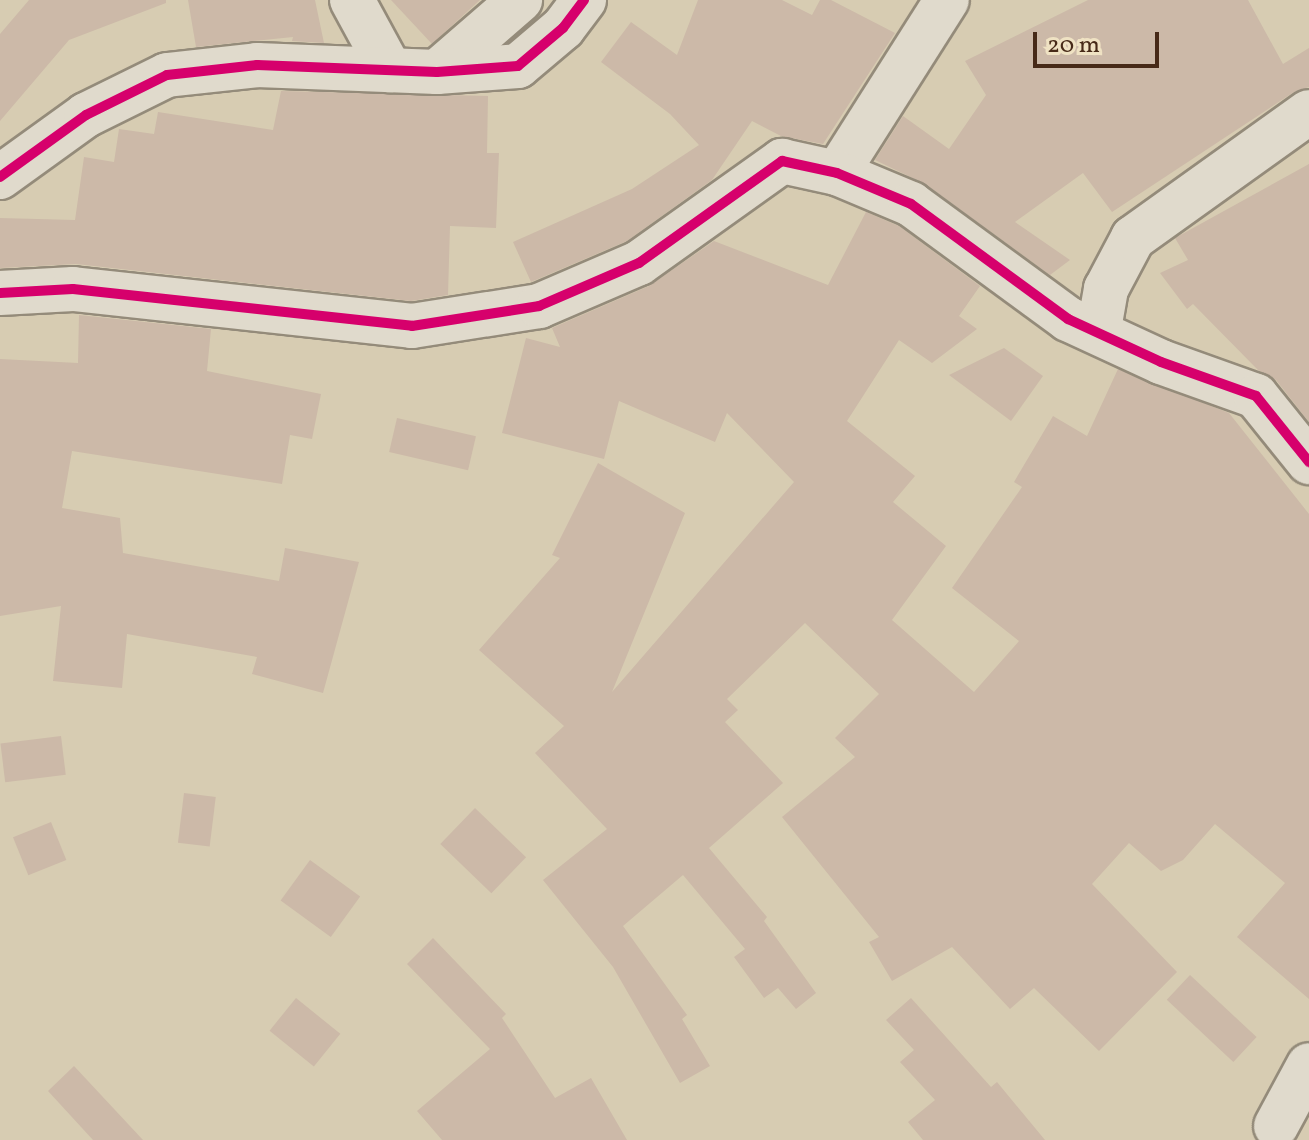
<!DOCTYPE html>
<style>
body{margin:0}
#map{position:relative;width:1309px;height:1140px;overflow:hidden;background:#d7ccb2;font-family:Vollkorn,serif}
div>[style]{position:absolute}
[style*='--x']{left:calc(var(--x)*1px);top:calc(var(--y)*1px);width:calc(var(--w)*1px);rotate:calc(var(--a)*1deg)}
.building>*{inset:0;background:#ccb9a8;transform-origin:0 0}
.roads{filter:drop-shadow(2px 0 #948b7a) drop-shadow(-2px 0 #948b7a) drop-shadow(0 2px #948b7a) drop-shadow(0 -2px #948b7a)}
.minor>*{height:44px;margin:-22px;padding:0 22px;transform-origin:22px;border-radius:22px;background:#e0dacc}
.cycleway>*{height:10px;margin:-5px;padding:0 5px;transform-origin:5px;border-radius:5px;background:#d6006c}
span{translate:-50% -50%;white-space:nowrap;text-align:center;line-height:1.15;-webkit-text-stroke:8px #efe2c3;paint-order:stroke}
.scale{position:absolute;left:1033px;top:32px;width:126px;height:36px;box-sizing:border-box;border:4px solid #472a18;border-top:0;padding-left:10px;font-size:24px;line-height:28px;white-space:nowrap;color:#472a18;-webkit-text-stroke:6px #efe2c3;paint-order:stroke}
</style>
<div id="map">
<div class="building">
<div style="clip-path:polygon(29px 0,166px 0,166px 3px,69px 40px,0 121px,0 34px)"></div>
<div style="clip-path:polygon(188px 0,315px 0,324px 43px,292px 41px,293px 37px,196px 47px)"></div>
<div style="clip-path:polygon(391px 0,480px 0,432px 44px)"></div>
<div style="clip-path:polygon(698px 0,782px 0,812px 15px,820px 0,831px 0,895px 33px,823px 144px,781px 136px,752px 121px,712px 180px,627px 241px,531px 282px,513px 242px,632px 189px,699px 145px,670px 114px,601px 62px,631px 22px,677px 55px)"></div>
<div style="clip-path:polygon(1088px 0,1248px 0,1283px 64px,1309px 48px,1309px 87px,1294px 92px,1112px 212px,1083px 173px,1015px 222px,1070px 260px,1050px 275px,925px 184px,875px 160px,903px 116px,949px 149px,986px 95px,965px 61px)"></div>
<div style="clip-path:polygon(281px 91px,488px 96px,487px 153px,499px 153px,496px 228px,450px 226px,448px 295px,411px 301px,76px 264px,0 268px,0 218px,75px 220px,84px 157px,114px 162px,119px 129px,154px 134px,158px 112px,273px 130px)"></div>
<div style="clip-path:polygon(1309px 164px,1309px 422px,1276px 380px,1258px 370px,1193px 304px,1187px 309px,1160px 273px,1188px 260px,1175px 238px)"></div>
<div style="clip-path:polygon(866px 212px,899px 226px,980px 286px,959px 316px,977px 329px,932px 363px,899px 340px,847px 421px,915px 476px,893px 502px,946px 546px,892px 620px,974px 692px,1019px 641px,952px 588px,1022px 487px,1014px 482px,1053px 416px,1087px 436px,1118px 369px,1229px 413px,1309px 514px,1309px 999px,1237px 937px,1285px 883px,1215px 824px,1183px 860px,1161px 871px,1129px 843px,1092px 884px,1177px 972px,1099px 1051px,1034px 988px,1010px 1009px,952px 947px,892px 981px,869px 942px,879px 937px,782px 817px,855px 757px,835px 738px,879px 694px,805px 623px,727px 699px,738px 710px,725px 722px,783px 783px,709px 848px,767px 917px,764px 921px,816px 993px,796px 1009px,778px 988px,764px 998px,734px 957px,745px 949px,683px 875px,623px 926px,687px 1015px,682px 1019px,710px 1066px,680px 1083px,613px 967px,543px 880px,607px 829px,535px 753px,564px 726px,479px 650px,560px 558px,552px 555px,598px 463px,685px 513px,612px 692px,794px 482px,727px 413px,715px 442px,619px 401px,604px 459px,502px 433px,526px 338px,560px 347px,552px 328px,649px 286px,714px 241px,828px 285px)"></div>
<div style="clip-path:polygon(79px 315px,211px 329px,207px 371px,321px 394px,312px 439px,290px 435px,282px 484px,72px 451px,62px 508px,120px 518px,123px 553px,279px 581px,285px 548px,359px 562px,323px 693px,252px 674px,257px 657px,127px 634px,122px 688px,53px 681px,61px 606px,0 616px,0 359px,78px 363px)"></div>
<div style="clip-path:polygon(1004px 348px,1043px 376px,1011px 421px,949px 375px)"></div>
<div style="left:397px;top:418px;width:81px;height:35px;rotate:13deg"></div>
<div style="left:61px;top:736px;width:39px;height:61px;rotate:83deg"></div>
<div style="left:184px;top:793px;width:32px;height:50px;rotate:7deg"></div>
<div style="left:475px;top:808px;width:71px;height:50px;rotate:44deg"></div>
<div style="left:51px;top:822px;width:41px;height:41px;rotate:68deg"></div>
<div style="left:310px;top:860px;width:62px;height:50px;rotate:36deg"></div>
<div style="clip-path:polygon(433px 938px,506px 1014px,502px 1018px,555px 1098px,591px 1078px,627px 1140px,442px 1140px,417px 1111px,490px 1049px,407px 964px)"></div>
<div style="left:1190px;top:975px;width:91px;height:34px;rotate:43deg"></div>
<div style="left:296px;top:998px;width:57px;height:42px;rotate:39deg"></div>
<div style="clip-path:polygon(911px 998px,991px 1087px,997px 1082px,1045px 1140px,923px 1140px,908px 1122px,935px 1100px,900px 1062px,914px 1050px,886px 1020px)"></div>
<div style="clip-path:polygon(74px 1066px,143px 1140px,93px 1140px,48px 1091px)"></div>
</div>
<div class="roads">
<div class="minor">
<div style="--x:352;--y:0;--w:80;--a:61.5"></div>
<div style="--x:437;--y:72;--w:110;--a:-40.9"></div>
<div style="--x:837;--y:173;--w:205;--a:-57.6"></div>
<div style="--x:0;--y:177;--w:106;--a:-35.8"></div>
<div style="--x:86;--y:115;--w:90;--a:-26.3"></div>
<div style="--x:167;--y:75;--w:91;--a:-6.3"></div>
<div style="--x:257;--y:65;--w:180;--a:2.2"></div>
<div style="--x:437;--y:72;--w:81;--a:-4.2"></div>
<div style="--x:518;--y:66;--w:59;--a:-40.2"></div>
<div style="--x:563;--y:28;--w:35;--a:-53"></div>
<div style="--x:0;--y:293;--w:73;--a:-3.1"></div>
<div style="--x:73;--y:289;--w:341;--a:6.2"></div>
<div style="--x:412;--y:326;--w:129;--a:-8.9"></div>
<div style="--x:539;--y:306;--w:109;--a:-23.3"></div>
<div style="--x:639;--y:263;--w:176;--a:-35.5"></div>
<div style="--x:782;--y:161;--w:56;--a:12.3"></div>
<div style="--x:837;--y:173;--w:80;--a:22.7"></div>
<div style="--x:911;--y:204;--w:195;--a:36.2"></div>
<div style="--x:1068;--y:319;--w:102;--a:24.8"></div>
<div style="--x:1161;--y:362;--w:101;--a:19.7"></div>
<div style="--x:1256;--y:396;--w:85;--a:51.2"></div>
<div style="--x:1099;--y:329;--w:41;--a:-80.1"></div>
<div style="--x:1106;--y:289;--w:58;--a:-62.1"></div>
<div style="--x:1133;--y:238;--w:216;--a:-35.6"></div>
<div style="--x:1276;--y:1126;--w:69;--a:-61.6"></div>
</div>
</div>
<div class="cycleway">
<div style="--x:0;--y:177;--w:106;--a:-35.8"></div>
<div style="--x:86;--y:115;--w:90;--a:-26.3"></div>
<div style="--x:167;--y:75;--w:91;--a:-6.3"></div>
<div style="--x:257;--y:65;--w:180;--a:2.2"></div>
<div style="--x:437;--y:72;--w:81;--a:-4.2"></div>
<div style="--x:518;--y:66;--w:59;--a:-40.2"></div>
<div style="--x:563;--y:28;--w:35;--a:-53"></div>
<div style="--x:0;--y:293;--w:73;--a:-3.1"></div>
<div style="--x:73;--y:289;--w:341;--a:6.2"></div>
<div style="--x:412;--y:326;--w:129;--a:-8.9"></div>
<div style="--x:539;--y:306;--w:109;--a:-23.3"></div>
<div style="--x:639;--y:263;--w:176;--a:-35.5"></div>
<div style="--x:782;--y:161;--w:56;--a:12.3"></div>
<div style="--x:837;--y:173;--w:80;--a:22.7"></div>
<div style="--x:911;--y:204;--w:195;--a:36.2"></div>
<div style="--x:1068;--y:319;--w:102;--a:24.8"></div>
<div style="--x:1161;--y:362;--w:101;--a:19.7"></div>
<div style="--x:1256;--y:396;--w:85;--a:51.2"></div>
</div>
<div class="scale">20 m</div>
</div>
